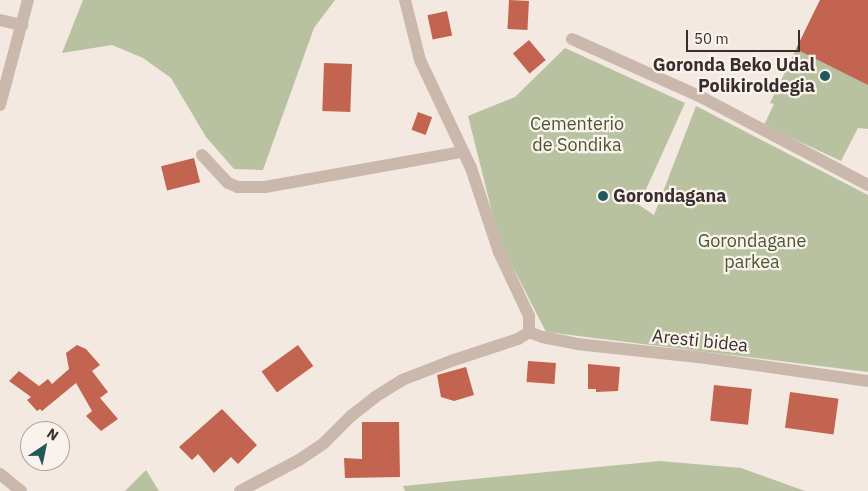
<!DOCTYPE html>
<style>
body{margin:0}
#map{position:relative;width:868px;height:491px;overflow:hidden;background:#f3e9e0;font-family:"IBM Plex Sans",sans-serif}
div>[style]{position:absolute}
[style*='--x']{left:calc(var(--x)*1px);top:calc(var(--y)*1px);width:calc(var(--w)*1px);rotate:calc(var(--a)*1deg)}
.green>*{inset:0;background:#b8c2a0}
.building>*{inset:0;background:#c2644f;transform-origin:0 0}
.street>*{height:12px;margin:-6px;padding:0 6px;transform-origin:6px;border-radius:6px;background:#cbb8ac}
.dots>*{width:14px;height:14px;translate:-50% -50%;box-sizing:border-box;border:2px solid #faf3ed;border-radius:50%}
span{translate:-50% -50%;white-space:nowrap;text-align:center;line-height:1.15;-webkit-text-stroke:4.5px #faf3ed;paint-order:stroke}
.poi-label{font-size:18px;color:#392e2b;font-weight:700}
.right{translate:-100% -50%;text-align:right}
.left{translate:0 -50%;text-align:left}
.park-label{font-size:18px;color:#4b572f}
.street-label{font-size:18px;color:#392e2b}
.north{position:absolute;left:20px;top:421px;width:50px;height:50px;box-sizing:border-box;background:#faf3ed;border:1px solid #ada49f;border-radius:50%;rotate:34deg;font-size:14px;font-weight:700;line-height:20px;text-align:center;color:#392e2b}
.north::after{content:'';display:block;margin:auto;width:18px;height:22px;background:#21595a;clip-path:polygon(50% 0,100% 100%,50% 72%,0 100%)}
.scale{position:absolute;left:686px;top:30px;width:114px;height:22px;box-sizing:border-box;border:2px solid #392e2b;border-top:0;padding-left:6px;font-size:15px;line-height:18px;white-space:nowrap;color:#392e2b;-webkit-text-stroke:4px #faf3ed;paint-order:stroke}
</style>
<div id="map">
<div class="green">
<div style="clip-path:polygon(83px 0,335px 0,314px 28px,263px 170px,234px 169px,206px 137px,171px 78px,143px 58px,112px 45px,62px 53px)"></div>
<div style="clip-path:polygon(820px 0,868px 0,868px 129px,858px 128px,841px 161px,764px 125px,774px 104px,770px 103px)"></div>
<div style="clip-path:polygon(565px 48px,685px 103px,639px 205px,654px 215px,696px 106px,868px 195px,868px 372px,546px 332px,499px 240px,468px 116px,515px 97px)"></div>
<div style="clip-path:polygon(660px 461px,741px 468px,805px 491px,405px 491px,403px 486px)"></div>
<div style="clip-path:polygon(146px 470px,159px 491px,125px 491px)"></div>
</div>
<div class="building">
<div style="left:509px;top:0;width:20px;height:29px;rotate:3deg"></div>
<div style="clip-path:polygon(820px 0,868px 0,868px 85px,796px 49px)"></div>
<div style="left:447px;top:11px;width:25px;height:20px;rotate:78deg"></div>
<div style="left:529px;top:40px;width:26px;height:21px;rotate:50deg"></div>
<div style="left:324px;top:63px;width:28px;height:48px;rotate:2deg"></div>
<div style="left:418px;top:112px;width:15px;height:19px;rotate:20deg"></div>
<div style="left:194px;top:158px;width:25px;height:34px;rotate:76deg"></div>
<div style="clip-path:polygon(77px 345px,86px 349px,100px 365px,92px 371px,108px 392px,100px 398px,118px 419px,101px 431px,86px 416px,92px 411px,76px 383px,42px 411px,40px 409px,37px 411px,27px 400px,31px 397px,9px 381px,19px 371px,39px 386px,48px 379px,52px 384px,69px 369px,66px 353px)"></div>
<div style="left:298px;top:345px;width:26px;height:45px;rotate:54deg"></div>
<div style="left:528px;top:361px;width:28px;height:21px;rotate:4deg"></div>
<div style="clip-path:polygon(588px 364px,620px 367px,618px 391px,596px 392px,596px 389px,588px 389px)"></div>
<div style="clip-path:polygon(466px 367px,474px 395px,454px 401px,441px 397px,437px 375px)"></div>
<div style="left:714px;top:385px;width:38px;height:36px;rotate:6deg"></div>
<div style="left:790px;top:392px;width:49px;height:36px;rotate:8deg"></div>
<div style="clip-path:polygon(222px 409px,257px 445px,238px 464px,231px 457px,214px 473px,198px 454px,192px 460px,179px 447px)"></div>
<div style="clip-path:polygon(362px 422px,399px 422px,400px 477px,345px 478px,344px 458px,362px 459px)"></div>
</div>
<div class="street">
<div style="--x:405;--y:0;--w:62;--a:76"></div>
<div style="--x:420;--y:60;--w:119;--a:64.7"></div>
<div style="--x:471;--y:168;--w:89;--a:71.6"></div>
<div style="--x:499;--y:252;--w:71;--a:64.9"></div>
<div style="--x:529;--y:316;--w:16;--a:90"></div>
<div style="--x:0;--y:20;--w:23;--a:13"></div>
<div style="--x:572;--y:39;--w:144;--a:24.2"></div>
<div style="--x:703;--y:98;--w:187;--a:27.8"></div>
<div style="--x:0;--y:105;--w:109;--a:-75.1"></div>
<div style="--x:202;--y:155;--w:38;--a:47"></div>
<div style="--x:228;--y:183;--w:11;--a:22"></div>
<div style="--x:238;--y:187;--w:27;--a:0"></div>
<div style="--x:265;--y:187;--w:200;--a:-10.1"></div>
<div style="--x:529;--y:332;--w:14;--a:21"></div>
<div style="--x:542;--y:337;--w:36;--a:11"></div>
<div style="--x:577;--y:344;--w:130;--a:6.2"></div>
<div style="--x:706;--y:358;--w:164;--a:8.1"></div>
<div style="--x:0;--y:474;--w:27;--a:39"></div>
<div style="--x:240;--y:491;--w:67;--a:-27.7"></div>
<div style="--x:299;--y:460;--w:30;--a:-34"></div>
<div style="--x:324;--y:443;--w:38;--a:-45"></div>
<div style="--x:351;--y:416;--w:31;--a:-38"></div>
<div style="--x:375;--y:397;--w:32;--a:-32"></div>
<div style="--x:402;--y:380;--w:53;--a:-21.2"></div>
<div style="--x:451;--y:361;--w:71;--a:-18.2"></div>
<div style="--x:518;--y:339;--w:13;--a:-32"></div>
</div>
<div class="dots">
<div style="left:825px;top:76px;background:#21595a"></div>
<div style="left:603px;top:196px;background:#21595a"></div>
</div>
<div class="poi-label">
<span class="right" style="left:815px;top:76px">Goronda Beko Udal<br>Polikiroldegia</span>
<span class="left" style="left:613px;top:196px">Gorondagana</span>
</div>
<div class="park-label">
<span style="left:577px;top:135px">Cementerio<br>de Sondika</span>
<span style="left:752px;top:252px">Gorondagane<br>parkea</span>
</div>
<div class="street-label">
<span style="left:700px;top:341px;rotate:6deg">Aresti bidea</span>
</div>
<div class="north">N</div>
<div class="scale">50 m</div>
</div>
